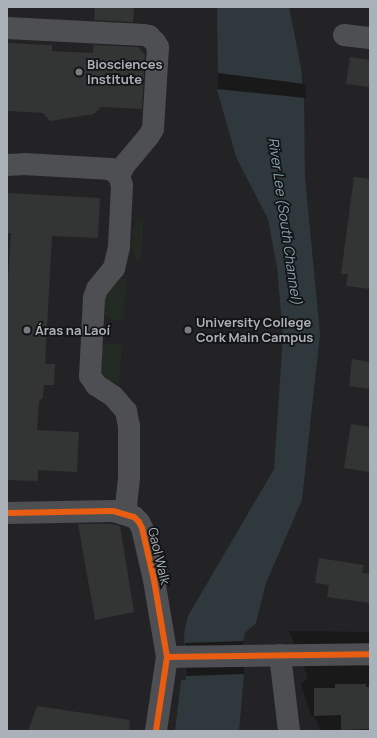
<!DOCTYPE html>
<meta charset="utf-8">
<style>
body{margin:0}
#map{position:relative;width:377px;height:738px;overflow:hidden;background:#191919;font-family:Manrope,sans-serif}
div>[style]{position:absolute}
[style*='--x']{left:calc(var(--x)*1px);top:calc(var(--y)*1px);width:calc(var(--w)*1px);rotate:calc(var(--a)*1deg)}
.built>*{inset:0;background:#232325}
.green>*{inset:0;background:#232a23}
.water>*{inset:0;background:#2f383c}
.pier>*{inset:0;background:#191919;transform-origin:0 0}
.building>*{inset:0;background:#333434}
.minor>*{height:22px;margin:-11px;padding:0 11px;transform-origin:11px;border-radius:11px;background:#4e4f52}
.cycleway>*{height:6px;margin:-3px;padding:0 3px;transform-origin:3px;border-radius:3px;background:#e95d12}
.dots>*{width:11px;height:11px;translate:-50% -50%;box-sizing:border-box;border:2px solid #131415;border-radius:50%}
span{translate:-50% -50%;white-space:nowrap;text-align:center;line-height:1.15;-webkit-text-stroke:3.5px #131415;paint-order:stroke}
.poi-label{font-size:13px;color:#abb1b9;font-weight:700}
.left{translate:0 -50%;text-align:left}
.street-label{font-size:13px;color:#abb1b9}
.water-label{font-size:14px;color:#85a2b2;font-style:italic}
.frame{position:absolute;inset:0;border:8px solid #abb1b9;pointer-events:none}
</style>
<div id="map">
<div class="built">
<div style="clip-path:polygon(7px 7px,370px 7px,370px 632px,289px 631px,308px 678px,301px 684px,311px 715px,316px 719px,321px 731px,7px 731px)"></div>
</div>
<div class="green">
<div style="clip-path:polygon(144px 219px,141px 259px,137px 259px,132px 251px,133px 228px,136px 222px)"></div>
<div style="clip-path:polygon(120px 278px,126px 279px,124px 320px,115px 320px,104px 315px,102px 311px,105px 296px)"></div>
<div style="clip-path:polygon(107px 343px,122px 344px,119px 384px,105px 383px,96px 361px,102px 346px)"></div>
</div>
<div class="water">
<div style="clip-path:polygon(217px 7px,289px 7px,301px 68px,304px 100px,305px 177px,320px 334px,302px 500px,266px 583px,256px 623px,245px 633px,243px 641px,244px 674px,239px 731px,175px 731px,181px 680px,186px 680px,184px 633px,188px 616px,274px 469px,283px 336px,277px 267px,268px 219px,236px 157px,217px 89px,218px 73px)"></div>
</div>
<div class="pier">
<div style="clip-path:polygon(218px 73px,305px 84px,306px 98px,217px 89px)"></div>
<div style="left:243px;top:641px;width:33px;height:58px;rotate:88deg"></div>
</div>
<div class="building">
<div style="clip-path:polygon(95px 7px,134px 7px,133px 22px,94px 20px)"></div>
<div style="clip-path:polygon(7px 43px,52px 45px,52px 51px,93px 53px,93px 45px,138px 47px,145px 55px,142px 109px,101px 107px,94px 114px,50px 121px,43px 113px,7px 111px)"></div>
<div style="clip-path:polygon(350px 57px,370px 60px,370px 87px,346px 84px)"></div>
<div style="clip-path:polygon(354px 177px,370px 179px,370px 289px,346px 286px,348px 274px,341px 274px)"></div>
<div style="clip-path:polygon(7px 193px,100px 198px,98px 238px,52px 236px,45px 364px,55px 364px,54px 385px,44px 385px,43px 398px,39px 401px,37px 430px,79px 432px,77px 472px,38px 470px,38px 481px,7px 480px,7px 296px,11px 233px,7px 233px)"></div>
<div style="clip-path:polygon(352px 359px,370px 362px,370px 389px,349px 386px)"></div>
<div style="clip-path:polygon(351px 424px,370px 427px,370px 472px,344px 468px)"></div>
<div style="clip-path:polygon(78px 524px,111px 524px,120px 526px,134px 612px,95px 620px)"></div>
<div style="clip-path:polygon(319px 558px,364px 565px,362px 573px,370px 574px,370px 603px,327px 597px,329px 585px,315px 583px)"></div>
<div style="clip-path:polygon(335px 684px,366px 684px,366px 687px,370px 687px,370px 729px,341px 730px,341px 715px,314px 716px,314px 688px,335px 688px)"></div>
<div style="clip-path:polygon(37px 706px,130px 720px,129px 731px,28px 731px)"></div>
</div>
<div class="minor">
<div style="--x:7;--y:28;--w:137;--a:2.9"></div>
<div style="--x:144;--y:35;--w:5;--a:11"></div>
<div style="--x:149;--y:36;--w:8;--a:45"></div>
<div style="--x:155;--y:42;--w:6;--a:59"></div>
<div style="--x:158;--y:47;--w:82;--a:93.5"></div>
<div style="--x:153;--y:129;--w:9;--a:122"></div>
<div style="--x:148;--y:137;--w:38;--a:130"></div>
<div style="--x:124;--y:166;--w:11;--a:117"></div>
<div style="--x:344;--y:35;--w:26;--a:7"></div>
<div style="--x:7;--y:165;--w:17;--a:-3"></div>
<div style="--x:24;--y:164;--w:87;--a:3.3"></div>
<div style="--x:111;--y:169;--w:11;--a:41"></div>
<div style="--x:119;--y:176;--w:9;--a:72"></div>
<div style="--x:122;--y:185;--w:62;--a:92.8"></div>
<div style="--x:119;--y:247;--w:22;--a:103"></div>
<div style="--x:114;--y:268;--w:27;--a:129"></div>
<div style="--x:97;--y:289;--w:9;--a:108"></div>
<div style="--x:94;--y:298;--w:78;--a:92.9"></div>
<div style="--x:90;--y:376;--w:11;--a:56"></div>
<div style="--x:96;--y:385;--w:20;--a:33"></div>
<div style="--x:113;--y:396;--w:20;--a:49"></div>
<div style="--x:126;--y:411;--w:15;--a:79"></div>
<div style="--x:129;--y:426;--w:52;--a:90"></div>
<div style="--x:129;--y:478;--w:36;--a:96"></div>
<div style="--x:7;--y:513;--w:106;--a:-1.1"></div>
<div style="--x:113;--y:511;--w:22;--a:16"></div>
<div style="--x:134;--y:517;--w:7;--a:45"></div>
<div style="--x:139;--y:522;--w:7;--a:63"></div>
<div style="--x:142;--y:528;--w:53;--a:77"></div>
<div style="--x:154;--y:580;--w:78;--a:80.4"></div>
<div style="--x:167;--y:657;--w:75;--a:98.5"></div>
<div style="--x:280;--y:655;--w:77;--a:83.2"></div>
<div style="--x:167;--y:657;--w:203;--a:-0.8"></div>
</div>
<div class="cycleway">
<div style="--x:7;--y:513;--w:106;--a:-1.1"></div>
<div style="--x:113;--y:511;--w:22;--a:16"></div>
<div style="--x:134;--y:517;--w:7;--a:45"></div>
<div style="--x:139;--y:522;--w:7;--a:63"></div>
<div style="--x:142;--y:528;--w:53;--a:77"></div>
<div style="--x:154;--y:580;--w:78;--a:80.4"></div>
<div style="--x:167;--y:657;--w:75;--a:98.5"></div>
<div style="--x:167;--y:657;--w:203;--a:-0.8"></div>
</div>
<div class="dots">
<div style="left:79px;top:72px;background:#787c81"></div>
<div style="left:27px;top:330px;background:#787c81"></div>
<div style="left:188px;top:330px;background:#787c81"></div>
</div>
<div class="poi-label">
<span class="left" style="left:87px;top:72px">Biosciences<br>Institute</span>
<span class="left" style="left:196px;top:330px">University College<br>Cork Main Campus</span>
<span class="left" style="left:35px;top:330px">Áras na Laoí</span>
</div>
<div class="street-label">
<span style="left:159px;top:556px;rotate:77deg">Gaol Walk</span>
</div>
<div class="water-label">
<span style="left:285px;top:221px;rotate:82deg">River Lee (South Channel)</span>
</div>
<div class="frame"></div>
</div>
